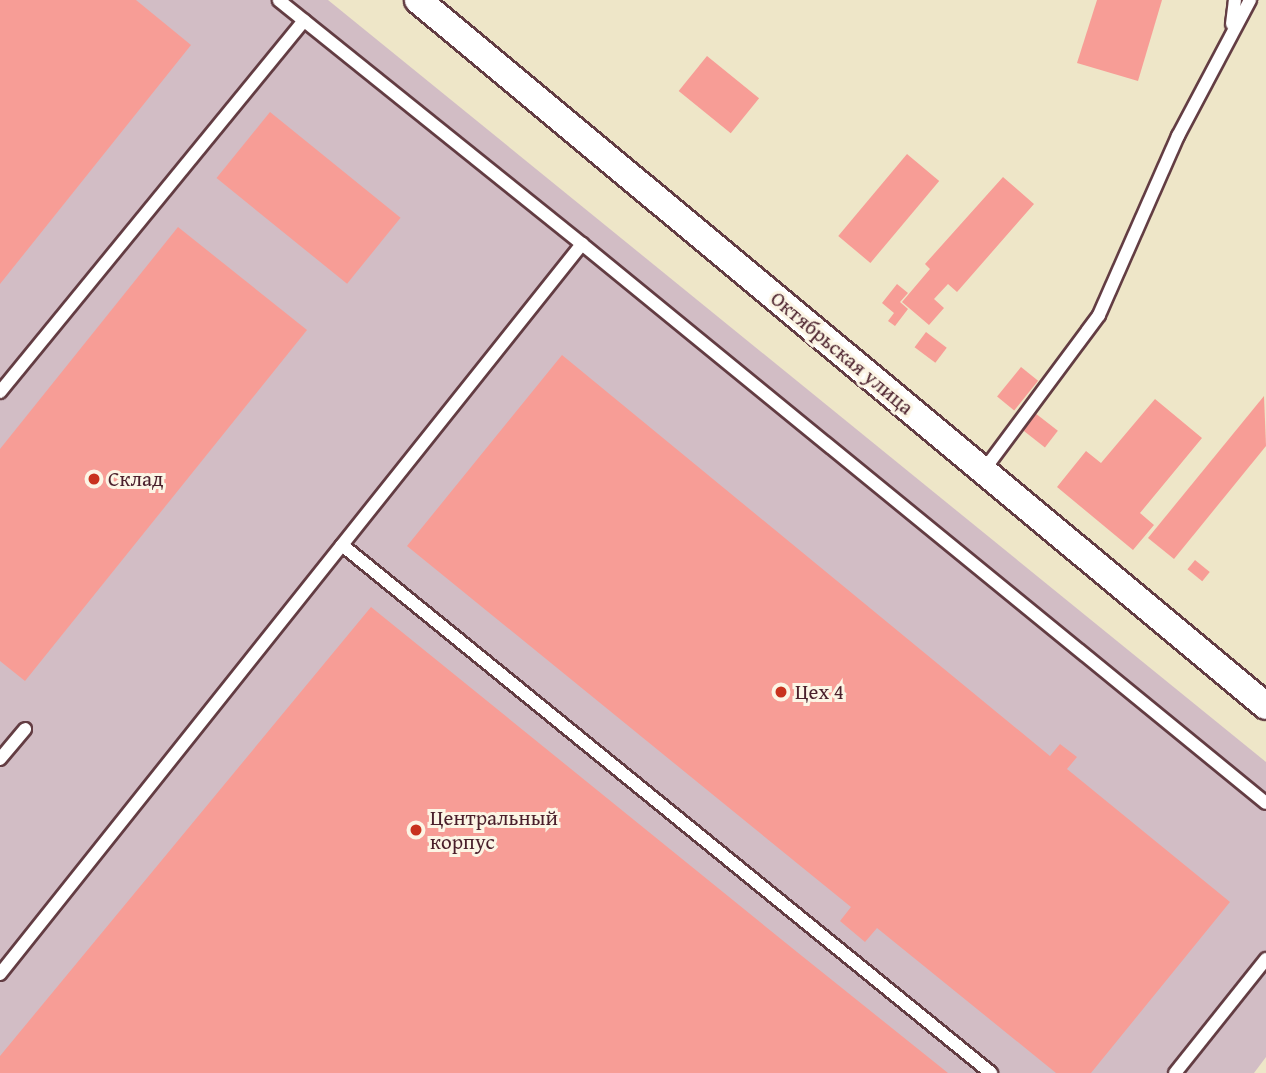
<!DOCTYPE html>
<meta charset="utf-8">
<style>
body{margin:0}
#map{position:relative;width:1266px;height:1073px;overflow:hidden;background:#eee6c8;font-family:"Gentium Book Plus",serif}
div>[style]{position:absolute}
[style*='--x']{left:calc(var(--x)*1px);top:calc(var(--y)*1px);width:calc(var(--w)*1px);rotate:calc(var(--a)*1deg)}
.industrial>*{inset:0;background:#d2bdc5}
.building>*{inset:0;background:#f79d96;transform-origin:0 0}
.roads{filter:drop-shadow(2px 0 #633d43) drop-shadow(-2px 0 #633d43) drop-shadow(0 2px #633d43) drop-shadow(0 -2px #633d43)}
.lane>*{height:12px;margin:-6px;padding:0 6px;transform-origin:6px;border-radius:6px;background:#fff}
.street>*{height:26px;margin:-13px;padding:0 13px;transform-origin:13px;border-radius:13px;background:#fff}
.dots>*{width:19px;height:19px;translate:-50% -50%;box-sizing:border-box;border:4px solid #fcf5e5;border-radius:50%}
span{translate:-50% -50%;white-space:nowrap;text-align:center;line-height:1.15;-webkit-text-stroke:6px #fcf5e5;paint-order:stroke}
.street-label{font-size:21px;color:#4a1f2b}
.poi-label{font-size:21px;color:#4a1f2b}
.left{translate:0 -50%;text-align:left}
</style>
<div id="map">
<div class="industrial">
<div style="clip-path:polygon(0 0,328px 0,1266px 762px,1266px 1057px,1254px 1073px,0 1073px)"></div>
</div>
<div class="building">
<div style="clip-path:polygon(0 0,136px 0,191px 45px,0 284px)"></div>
<div style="clip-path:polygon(1097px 0,1162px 0,1138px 81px,1077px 63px)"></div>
<div style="left:707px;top:56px;width:67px;height:45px;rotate:39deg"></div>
<div style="left:270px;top:112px;width:168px;height:85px;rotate:39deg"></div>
<div style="left:907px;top:154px;width:42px;height:107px;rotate:40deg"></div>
<div style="clip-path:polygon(1003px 177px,1034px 204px,957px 292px,948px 284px,934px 299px,944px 308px,929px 325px,902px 302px,930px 269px,925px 264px)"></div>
<div style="clip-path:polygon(178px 227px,307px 330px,25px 681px,0 661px,0 449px)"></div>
<div style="clip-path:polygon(897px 284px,908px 293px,900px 302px,908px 309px,895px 326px,888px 321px,894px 313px,882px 303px)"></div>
<div style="left:926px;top:332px;width:26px;height:19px;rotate:37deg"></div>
<div style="clip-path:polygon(562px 355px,1050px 756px,1060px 744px,1077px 757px,1067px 769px,1230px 902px,1091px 1073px,1056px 1073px,877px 928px,865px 942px,840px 921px,851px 907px,407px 546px)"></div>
<div style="left:1021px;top:367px;width:22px;height:38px;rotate:39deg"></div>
<div style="clip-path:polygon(1264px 396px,1266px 446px,1174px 559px,1148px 538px)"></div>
<div style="clip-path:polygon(1155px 399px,1202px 438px,1140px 513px,1154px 525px,1133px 550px,1057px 487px,1086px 451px,1101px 463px)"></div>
<div style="left:1035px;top:413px;width:29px;height:21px;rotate:38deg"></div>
<div style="left:1195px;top:560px;width:19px;height:12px;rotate:39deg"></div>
<div style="clip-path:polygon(371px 607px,797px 952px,948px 1073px,0 1073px,0 1056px)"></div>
</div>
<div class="roads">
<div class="lane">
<div style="--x:1232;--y:24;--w:24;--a:-83"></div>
<div style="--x:582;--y:244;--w:883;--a:39.26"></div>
<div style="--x:0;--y:392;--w:480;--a:-50.7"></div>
<div style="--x:984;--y:470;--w:193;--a:-53.4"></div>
<div style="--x:1099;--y:315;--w:196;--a:-66.2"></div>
<div style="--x:1178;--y:136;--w:154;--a:-62.1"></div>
<div style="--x:342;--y:545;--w:837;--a:39.13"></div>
<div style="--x:0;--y:759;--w:39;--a:-50"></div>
<div style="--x:0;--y:974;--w:934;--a:-51.44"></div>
<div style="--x:582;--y:244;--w:389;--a:-141.2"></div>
<div style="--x:1175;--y:1073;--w:146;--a:-51.4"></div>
</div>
<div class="street">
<div style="--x:418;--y:0;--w:1103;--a:39.78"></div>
</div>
</div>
<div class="dots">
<div style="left:94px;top:479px;background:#c8321e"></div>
<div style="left:781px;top:692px;background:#c8321e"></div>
<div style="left:416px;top:830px;background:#c8321e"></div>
</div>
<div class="street-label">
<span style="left:842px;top:353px;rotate:40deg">Октябрьская улица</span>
</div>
<div class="poi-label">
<span class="left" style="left:108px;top:479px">Склад</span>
<span class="left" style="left:795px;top:692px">Цех 4</span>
<span class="left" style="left:430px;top:830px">Центральный<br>корпус</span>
</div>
</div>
